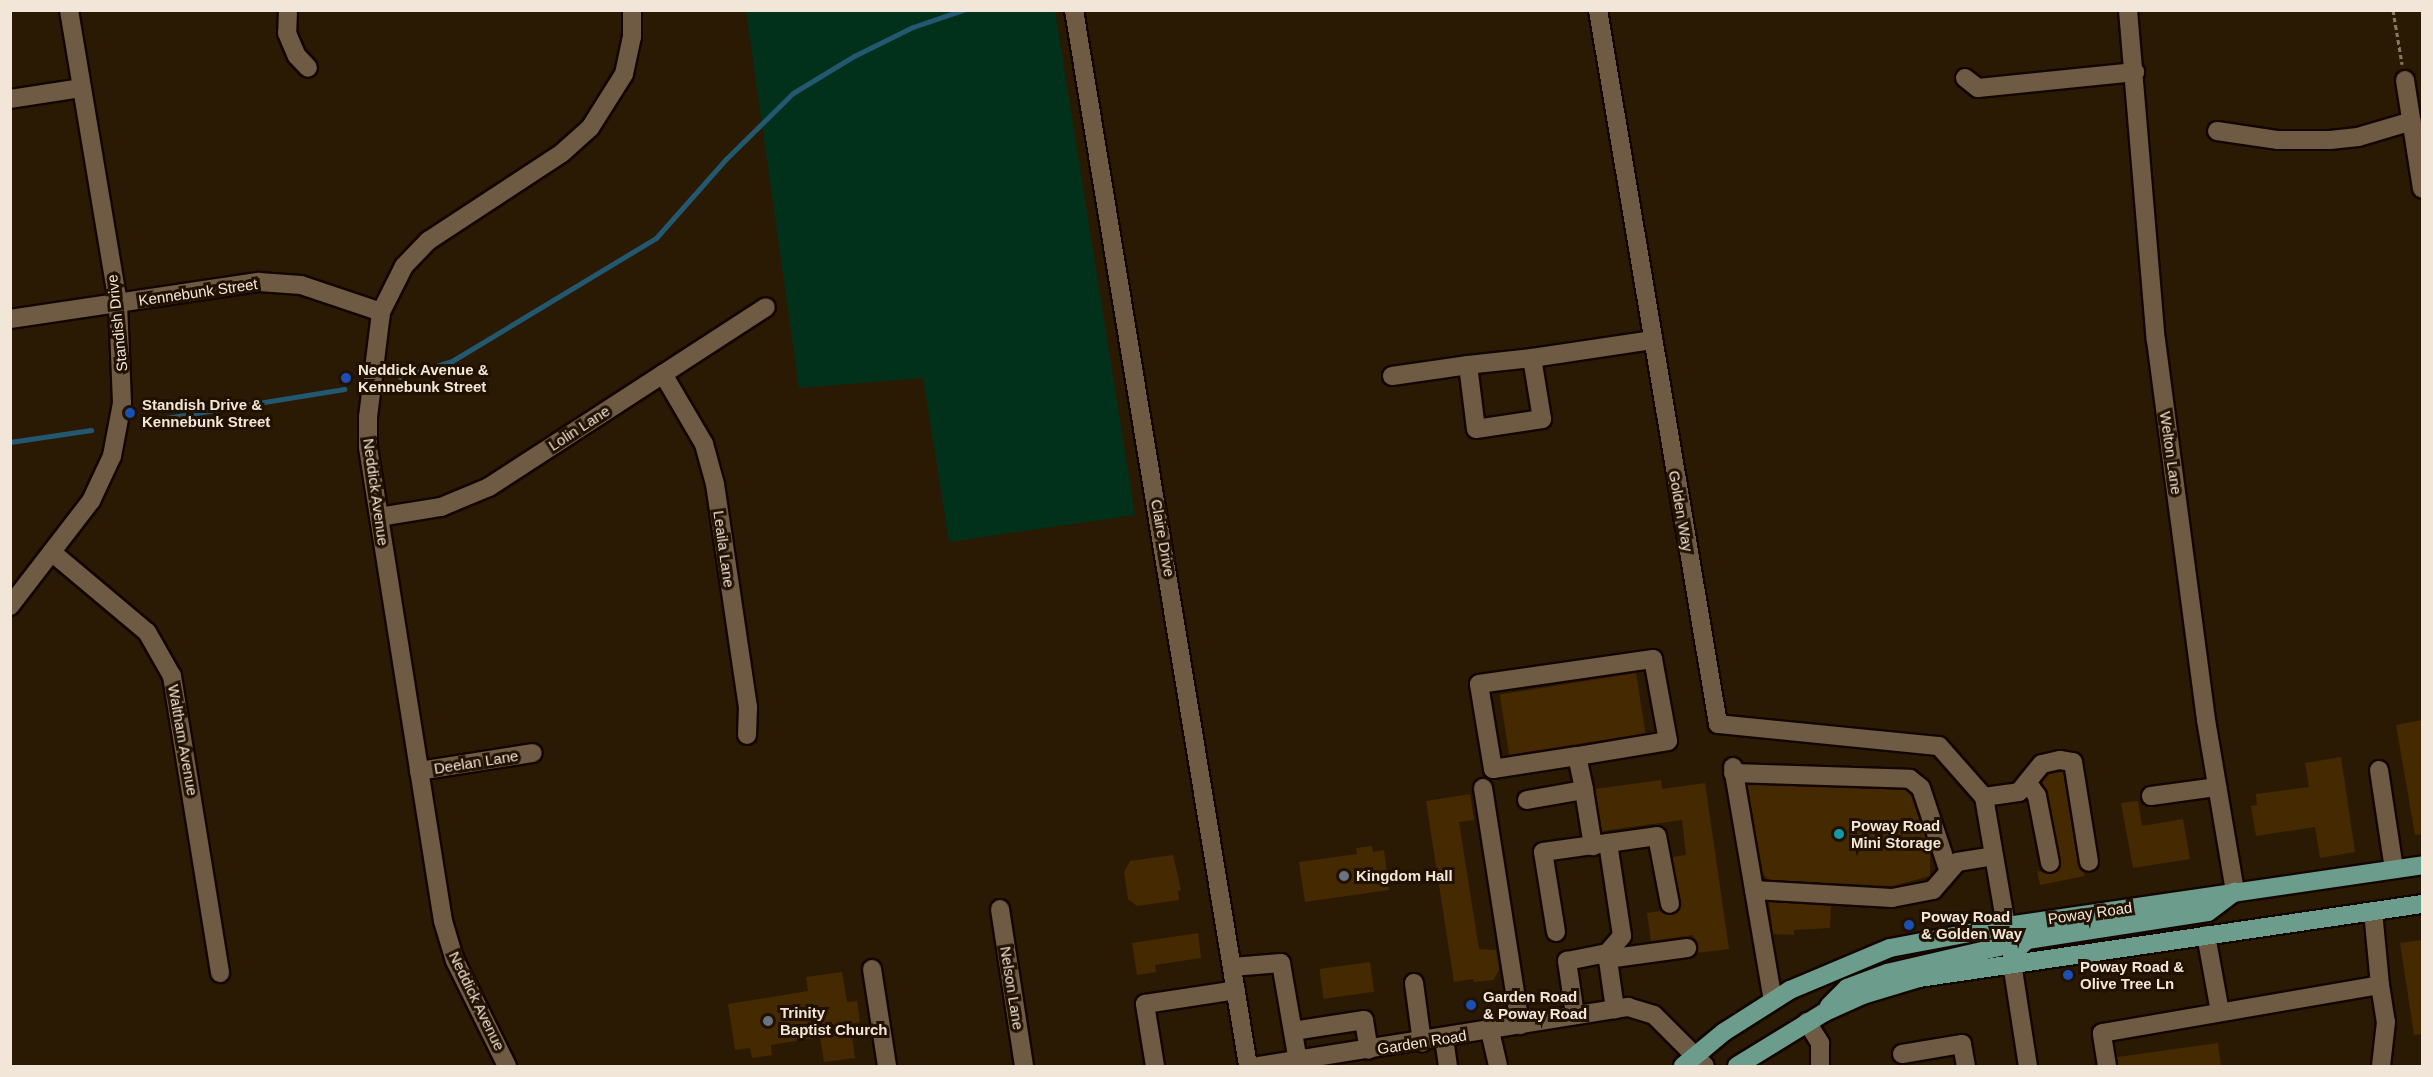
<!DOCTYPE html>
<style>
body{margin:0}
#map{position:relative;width:2433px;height:1077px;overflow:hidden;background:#2b1a03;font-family:Arial,sans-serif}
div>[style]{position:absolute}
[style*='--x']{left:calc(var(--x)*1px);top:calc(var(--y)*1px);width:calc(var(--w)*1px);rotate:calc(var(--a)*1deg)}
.green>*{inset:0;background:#01311b}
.stream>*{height:5px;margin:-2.5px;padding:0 2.5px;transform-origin:2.5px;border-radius:2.5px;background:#225870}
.building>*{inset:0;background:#452900;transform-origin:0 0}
.path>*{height:3px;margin-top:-1.5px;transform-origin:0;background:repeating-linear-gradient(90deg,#897a67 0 4.5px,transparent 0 7.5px)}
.roads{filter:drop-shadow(2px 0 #130500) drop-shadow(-2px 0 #130500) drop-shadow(0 2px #130500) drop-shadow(0 -2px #130500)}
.minor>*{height:18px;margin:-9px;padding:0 9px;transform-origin:9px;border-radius:9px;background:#6f5b43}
.major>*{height:18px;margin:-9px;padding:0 9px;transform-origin:9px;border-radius:9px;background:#6b9c8c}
.dots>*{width:16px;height:16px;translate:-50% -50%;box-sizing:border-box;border:3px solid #211100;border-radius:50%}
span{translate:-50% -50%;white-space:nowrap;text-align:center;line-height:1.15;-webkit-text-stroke:6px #211100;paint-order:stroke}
.street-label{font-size:15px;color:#f2e6d8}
.poi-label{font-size:15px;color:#f2e6d8;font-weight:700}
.left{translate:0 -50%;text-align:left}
.frame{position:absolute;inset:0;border:12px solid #f2e6d8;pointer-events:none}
</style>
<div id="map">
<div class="green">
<div style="clip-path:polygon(746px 11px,1055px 11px,1135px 515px,949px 542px,923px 378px,799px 388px)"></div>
</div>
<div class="stream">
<div style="--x:400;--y:377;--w:54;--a:-17.1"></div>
<div style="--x:452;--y:361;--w:238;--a:-31.1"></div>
<div style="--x:656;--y:238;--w:106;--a:-48.5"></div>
<div style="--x:726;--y:159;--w:94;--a:-44.6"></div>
<div style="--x:793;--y:93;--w:71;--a:-31.2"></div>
<div style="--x:854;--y:56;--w:66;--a:-26.2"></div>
<div style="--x:913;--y:27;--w:53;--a:-18.8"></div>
<div style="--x:147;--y:421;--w:200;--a:-9.2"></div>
<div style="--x:10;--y:442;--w:82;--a:-8.4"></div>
</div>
<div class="building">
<div style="left:1636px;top:673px;width:61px;height:138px;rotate:81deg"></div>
<div style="clip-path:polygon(2422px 720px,2422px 834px,2415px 835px,2396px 725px)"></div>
<div style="clip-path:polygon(2341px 757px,2355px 852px,2320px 858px,2315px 827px,2256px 836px,2251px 806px,2257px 805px,2256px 794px,2309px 787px,2305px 763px)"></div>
<div style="clip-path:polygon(2063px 772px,2078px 864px,2085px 876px,2040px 885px,2037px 871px,2053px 874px,2061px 861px,2042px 781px,2048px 774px)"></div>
<div style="clip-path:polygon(1661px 780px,1662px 789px,1705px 783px,1729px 949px,1697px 953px,1693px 935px,1651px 941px,1647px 913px,1661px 911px,1672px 915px,1681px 907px,1672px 857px,1686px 855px,1682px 820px,1602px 831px,1595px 789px)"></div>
<div style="clip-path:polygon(1747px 785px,1906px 790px,1911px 795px,1930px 850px,1930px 876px,1893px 886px,1768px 880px,1763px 874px)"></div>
<div style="clip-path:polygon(1470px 794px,1474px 820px,1459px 822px,1479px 949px,1496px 950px,1499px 970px,1493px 980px,1474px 982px,1473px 979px,1454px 982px,1426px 801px)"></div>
<div style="clip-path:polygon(2138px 801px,2142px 826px,2183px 819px,2190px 859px,2133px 868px,2121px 803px)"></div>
<div style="clip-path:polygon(1372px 846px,1373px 852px,1384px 850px,1389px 890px,1305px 902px,1299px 862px,1357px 854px,1356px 848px)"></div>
<div style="clip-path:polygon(1173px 855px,1181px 890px,1178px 891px,1179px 900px,1137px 906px,1128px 899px,1124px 872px,1130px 861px)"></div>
<div style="clip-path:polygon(1769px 902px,1831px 906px,1830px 928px,1794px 930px,1794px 935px,1773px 934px)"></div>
<div style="clip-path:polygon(1198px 933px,1201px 958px,1155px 965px,1156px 972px,1137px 975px,1132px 943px)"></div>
<div style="clip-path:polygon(2422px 940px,2422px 1034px,2414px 1035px,2400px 943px)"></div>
<div style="left:1370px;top:962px;width:30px;height:51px;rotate:82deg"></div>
<div style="clip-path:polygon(842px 972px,847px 1002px,857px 1001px,860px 1022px,850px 1024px,855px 1058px,824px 1062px,820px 1037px,771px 1045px,772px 1055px,752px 1058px,750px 1048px,735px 1050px,728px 1004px,808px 991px,806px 977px)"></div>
<div style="clip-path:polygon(2218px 1043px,2221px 1066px,2118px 1066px,2117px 1057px)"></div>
</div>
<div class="path">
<div style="--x:2393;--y:10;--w:55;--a:80.5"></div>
</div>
<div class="roads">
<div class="minor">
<div style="--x:288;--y:10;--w:23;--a:92"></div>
<div style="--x:287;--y:33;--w:25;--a:67"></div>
<div style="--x:297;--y:56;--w:16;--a:47"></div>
<div style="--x:1074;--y:10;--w:1070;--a:80.64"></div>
<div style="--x:1598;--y:10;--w:724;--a:80.46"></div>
<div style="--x:1718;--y:724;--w:222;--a:5.7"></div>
<div style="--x:1939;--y:746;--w:68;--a:48.6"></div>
<div style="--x:2128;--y:10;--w:331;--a:85.2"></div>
<div style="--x:2156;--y:340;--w:383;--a:82.5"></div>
<div style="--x:2206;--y:720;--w:174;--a:80.4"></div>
<div style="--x:1965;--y:78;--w:16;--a:38"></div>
<div style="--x:1978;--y:88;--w:158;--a:-5.8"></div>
<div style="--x:2405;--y:80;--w:110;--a:81.1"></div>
<div style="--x:10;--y:99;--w:72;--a:-8.8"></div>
<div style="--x:2217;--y:131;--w:62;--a:8.4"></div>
<div style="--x:2278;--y:140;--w:52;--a:0"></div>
<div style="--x:2330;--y:140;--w:28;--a:-6"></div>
<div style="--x:2358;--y:137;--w:56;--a:-16.5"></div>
<div style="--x:10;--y:319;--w:252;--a:-8.5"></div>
<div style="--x:259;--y:282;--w:42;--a:4.1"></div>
<div style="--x:301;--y:285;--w:84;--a:18.6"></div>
<div style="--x:1532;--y:358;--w:64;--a:173.8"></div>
<div style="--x:1468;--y:365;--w:64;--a:82.9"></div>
<div style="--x:1476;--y:429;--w:67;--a:-8.6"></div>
<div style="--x:1542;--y:419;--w:62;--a:-99.3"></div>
<div style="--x:1532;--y:358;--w:121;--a:-8.5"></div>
<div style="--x:663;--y:374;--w:81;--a:59.6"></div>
<div style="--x:704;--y:444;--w:41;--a:74.6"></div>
<div style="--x:715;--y:484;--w:225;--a:81.6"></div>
<div style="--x:748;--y:707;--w:28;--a:92"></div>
<div style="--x:1392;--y:376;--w:77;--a:-8.2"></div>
<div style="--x:379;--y:517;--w:63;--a:-9.2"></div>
<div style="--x:441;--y:507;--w:52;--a:-22.6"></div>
<div style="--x:489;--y:487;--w:330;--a:-33"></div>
<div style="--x:54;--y:554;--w:121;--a:40"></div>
<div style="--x:147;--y:632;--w:51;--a:60.4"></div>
<div style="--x:172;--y:676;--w:301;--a:80.8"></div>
<div style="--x:10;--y:606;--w:133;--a:-52.4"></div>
<div style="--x:91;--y:501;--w:50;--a:-65"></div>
<div style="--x:112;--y:456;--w:54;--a:-79.3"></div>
<div style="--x:122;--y:403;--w:100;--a:-92.3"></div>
<div style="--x:118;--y:303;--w:297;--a:-99.5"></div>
<div style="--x:1577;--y:756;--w:85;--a:171.2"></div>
<div style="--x:1493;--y:769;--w:86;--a:-99.4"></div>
<div style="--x:1479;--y:684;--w:176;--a:-8.2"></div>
<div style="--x:1653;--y:659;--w:83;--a:79.6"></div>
<div style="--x:1668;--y:741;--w:92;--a:170.6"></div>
<div style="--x:1577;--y:756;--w:35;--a:78"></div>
<div style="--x:1733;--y:767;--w:236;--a:80.3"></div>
<div style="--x:2379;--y:770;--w:100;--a:81.4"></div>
<div style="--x:419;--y:771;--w:115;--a:-9"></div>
<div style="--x:1733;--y:773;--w:177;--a:1.9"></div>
<div style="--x:1910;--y:779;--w:14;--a:39"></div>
<div style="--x:1921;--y:788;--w:85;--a:71.6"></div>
<div style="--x:2027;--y:782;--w:17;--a:54"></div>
<div style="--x:2037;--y:796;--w:68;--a:79"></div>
<div style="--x:1483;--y:788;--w:240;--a:81.1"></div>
<div style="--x:2151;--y:796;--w:67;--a:-7.8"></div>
<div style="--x:1984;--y:797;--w:35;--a:-8"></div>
<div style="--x:2019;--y:792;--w:36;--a:-51"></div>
<div style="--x:2042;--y:764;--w:18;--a:-13"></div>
<div style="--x:2060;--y:760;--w:13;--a:9"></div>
<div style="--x:2073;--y:762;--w:101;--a:80.9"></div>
<div style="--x:1984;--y:797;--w:131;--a:80.3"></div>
<div style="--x:1527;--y:800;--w:58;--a:-10"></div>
<div style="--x:1584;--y:790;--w:57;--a:80.9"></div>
<div style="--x:1608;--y:843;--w:49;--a:-8.1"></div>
<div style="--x:1657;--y:836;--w:69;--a:79.2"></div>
<div style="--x:1754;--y:890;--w:138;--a:3.3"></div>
<div style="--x:1892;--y:898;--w:42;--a:-11"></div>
<div style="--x:1933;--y:890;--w:37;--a:-49"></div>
<div style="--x:1957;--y:862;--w:37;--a:-9"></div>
<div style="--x:1000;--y:909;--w:159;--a:81.3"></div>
<div style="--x:2373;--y:911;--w:74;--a:84.6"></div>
<div style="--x:1556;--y:932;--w:81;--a:-99.2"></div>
<div style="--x:1543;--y:852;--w:66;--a:-7.9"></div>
<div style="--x:1608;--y:843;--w:94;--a:81.4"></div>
<div style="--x:1622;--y:936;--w:23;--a:131"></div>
<div style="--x:2206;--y:935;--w:78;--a:79.7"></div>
<div style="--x:1607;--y:959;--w:81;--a:-7.8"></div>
<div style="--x:2012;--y:963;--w:104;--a:81.2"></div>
<div style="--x:1232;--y:967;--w:49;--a:-4.7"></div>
<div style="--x:1281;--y:963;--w:99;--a:80.2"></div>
<div style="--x:872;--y:969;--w:98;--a:81.2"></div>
<div style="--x:1414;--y:983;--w:60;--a:82.3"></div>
<div style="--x:1575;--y:1015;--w:55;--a:-98.4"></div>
<div style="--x:1567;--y:961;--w:41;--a:-11.3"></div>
<div style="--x:1607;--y:953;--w:57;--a:81.9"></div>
<div style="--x:1807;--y:1022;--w:25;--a:58"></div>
<div style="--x:1820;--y:1043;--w:23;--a:90"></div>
<div style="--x:1293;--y:1031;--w:72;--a:-8.8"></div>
<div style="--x:1364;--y:1020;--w:30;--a:81"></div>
<div style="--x:1490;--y:1031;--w:36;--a:77"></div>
<div style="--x:1444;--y:1038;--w:28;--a:82"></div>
<div style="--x:1902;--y:1054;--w:61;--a:-9.5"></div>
<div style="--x:1962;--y:1044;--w:22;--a:80"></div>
<div style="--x:507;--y:1066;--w:117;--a:-116.3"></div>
<div style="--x:455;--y:961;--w:42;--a:-106.7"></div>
<div style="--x:443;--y:921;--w:480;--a:-99"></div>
<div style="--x:368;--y:447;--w:30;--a:-90"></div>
<div style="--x:368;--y:417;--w:106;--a:-82.9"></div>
<div style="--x:381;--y:312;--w:51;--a:-63.4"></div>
<div style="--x:404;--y:266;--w:35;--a:-46"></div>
<div style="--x:428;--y:241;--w:160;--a:-33.3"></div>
<div style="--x:562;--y:153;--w:38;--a:-42"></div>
<div style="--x:590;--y:128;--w:64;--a:-57.8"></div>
<div style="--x:624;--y:74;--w:38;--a:-78"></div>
<div style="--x:632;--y:37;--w:27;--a:-90"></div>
<div style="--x:1155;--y:1066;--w:63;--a:-99.2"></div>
<div style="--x:1145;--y:1004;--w:92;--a:-8.7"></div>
<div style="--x:1259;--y:1066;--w:374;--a:-9.1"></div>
<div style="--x:1628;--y:1007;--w:27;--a:17"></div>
<div style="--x:1654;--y:1015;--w:72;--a:45"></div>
<div style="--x:2107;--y:1066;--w:33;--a:-99"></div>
<div style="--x:2102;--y:1033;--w:282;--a:-9.8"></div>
<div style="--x:2380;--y:985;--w:37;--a:81"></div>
<div style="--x:2386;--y:1022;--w:44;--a:96.5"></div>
</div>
<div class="major">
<div style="--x:2012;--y:963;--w:9;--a:-90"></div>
<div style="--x:2012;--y:954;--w:21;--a:-43"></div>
<div style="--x:2027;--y:940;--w:183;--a:-8.8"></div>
<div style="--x:2208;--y:912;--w:34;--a:-37"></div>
<div style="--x:1829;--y:1006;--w:25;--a:-45"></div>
<div style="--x:1847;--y:988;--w:43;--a:-20.6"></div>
<div style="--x:1887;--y:973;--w:115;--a:-13.1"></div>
<div style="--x:1999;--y:947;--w:8;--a:-45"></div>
<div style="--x:2005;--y:941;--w:15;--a:-86"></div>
<div style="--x:1683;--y:1066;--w:53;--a:-39.7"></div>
<div style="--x:1724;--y:1032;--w:78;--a:-32.5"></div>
<div style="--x:1790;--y:990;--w:108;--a:-22.8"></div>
<div style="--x:1890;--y:948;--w:118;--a:-10.7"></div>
<div style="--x:2006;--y:926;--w:420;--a:-8.3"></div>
<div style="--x:1737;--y:1066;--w:103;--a:-31.5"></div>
<div style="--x:1825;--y:1012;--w:42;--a:-24.1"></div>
<div style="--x:1863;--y:995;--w:59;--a:-16.9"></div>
<div style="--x:1919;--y:978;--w:508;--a:-8.37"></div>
</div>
</div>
<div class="dots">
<div style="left:346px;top:378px;background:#1a4fb4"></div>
<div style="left:130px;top:413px;background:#1a4fb4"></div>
<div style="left:1839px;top:834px;background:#0f9aa8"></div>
<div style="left:1344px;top:876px;background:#6b7280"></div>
<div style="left:1909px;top:925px;background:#1a4fb4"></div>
<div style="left:2068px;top:975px;background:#1a4fb4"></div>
<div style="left:1471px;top:1005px;background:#1a4fb4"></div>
<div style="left:768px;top:1021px;background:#6b7280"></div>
</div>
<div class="street-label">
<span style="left:198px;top:292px;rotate:-8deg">Kennebunk Street</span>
<span style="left:117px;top:323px;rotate:-96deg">Standish Drive</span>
<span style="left:579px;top:428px;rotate:-33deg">Lolin Lane</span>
<span style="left:2171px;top:453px;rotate:82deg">Welton Lane</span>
<span style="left:376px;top:492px;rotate:82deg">Neddick Avenue</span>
<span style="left:1681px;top:511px;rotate:80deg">Golden Way</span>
<span style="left:1163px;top:538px;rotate:80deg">Claire Drive</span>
<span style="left:724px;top:549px;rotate:82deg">Leaila Lane</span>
<span style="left:183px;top:740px;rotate:80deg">Waltham Avenue</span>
<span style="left:476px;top:762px;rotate:-9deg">Deelan Lane</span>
<span style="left:2090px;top:913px;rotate:-8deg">Poway Road</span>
<span style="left:1012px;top:988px;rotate:81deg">Nelson Lane</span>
<span style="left:477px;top:1001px;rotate:64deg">Neddick Avenue</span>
<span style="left:1422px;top:1042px;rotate:-9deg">Garden Road</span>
</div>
<div class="poi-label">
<span class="left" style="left:358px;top:378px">Neddick Avenue &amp;<br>Kennebunk Street</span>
<span class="left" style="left:142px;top:413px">Standish Drive &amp;<br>Kennebunk Street</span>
<span class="left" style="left:1851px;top:834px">Poway Road<br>Mini Storage</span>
<span class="left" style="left:1356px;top:876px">Kingdom Hall</span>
<span class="left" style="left:1921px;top:925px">Poway Road<br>&amp; Golden Way</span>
<span class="left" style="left:2080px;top:975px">Poway Road &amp;<br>Olive Tree Ln</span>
<span class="left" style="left:1483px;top:1005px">Garden Road<br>&amp; Poway Road</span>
<span class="left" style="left:780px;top:1021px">Trinity<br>Baptist Church</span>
</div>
<div class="frame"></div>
</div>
